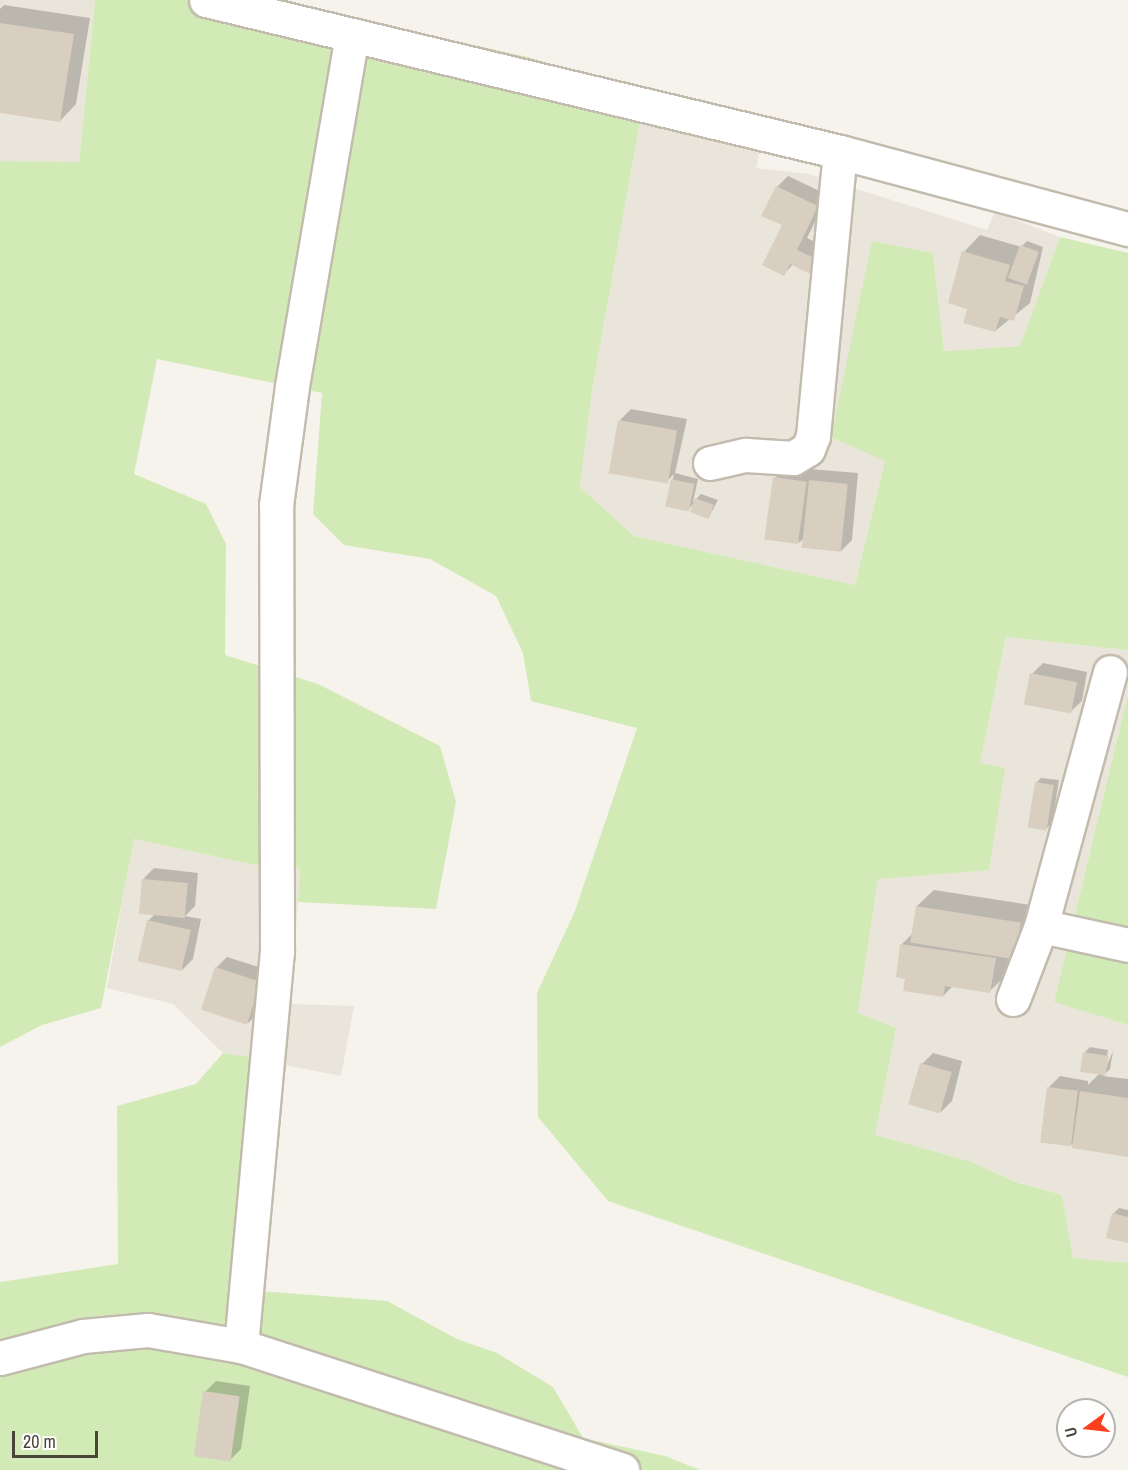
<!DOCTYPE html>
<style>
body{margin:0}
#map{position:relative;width:1128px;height:1470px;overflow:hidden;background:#f6f3ec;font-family:"Archivo Narrow",sans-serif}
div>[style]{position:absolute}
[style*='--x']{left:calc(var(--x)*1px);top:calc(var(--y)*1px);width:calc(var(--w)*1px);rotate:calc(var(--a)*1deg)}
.residential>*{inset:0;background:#eae5da}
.green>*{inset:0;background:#d2eab5}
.shadow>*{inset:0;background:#0003}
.building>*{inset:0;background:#d8cfc1;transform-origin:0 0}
.roads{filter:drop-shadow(2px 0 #c2bbae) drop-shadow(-2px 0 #c2bbae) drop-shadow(0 2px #c2bbae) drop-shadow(0 -2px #c2bbae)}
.minor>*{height:33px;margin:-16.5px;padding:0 16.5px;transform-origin:16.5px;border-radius:16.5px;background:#fff}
span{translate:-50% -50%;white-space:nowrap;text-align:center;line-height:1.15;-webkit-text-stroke:4.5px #fff;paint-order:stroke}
.north{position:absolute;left:1056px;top:1398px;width:60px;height:60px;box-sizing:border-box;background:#fff;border:2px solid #b7b4b0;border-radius:50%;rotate:255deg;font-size:16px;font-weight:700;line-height:24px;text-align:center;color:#4b4439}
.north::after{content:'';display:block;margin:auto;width:21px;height:27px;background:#fc3f1d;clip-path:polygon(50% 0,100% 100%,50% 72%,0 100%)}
.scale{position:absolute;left:12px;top:1431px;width:86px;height:27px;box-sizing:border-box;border:3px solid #4b4439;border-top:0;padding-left:8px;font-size:18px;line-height:21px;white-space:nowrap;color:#4b4439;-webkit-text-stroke:4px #fff;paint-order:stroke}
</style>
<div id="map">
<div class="residential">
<div style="clip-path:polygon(0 0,95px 0,79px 162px,0 161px)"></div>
<div style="clip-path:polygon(645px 93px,766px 125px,756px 168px,809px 174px,987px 230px,995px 212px,1060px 237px,1020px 346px,944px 351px,933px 253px,872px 241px,885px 461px,855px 585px,634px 536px,580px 487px,592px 391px)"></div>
<div style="clip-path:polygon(1006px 637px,1128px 650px,1128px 694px,1054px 1002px,1128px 1025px,1128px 1263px,1073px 1258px,1062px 1195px,1017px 1182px,969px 1161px,874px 1135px,896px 1028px,858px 1013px,878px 879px,980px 763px)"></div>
<div style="clip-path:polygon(133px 839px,260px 866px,300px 868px,291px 1004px,354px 1006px,341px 1076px,223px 1053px,173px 1004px,107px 988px)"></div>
</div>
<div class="green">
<div style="clip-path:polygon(95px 0,266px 0,528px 57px,645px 93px,592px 391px,580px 487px,634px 536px,855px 585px,885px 461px,831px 437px,872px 241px,933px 253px,944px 351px,1020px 346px,1060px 237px,1128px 253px,1128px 650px,1006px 637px,980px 763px,1005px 768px,989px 870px,878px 879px,858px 1013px,896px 1028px,875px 1135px,969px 1161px,1016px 1182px,1062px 1195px,1073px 1258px,1128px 1263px,1128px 1377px,608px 1201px,538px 1117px,537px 993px,575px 911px,637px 728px,531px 701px,523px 653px,496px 596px,430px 559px,344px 545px,313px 514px,322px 393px,157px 359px,134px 474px,206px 504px,226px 544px,225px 655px,318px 684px,440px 746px,456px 802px,436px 909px,298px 902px,300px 868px,260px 866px,134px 839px,101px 1008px,42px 1025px,0 1047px,0 161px,79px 162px)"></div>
<div style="clip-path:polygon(1128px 694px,1128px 1025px,1054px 1002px)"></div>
<div style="clip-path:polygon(223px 1053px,254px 1058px,235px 1289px,387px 1301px,457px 1339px,497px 1353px,553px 1387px,583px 1438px,665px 1456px,700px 1470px,0 1470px,0 1282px,118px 1264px,117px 1106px,196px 1084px)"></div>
</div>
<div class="shadow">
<div style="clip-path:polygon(4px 5px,90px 18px,76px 104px,60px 121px,0 111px,0 9px)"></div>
<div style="clip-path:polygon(788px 176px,828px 195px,807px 238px,827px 248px,810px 272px,793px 264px,784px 274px,784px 224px,777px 187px)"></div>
<div style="clip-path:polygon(980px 235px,1021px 247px,1027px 241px,1043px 247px,1030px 303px,995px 331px,969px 308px,964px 252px)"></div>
<div style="clip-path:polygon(631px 409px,687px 419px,675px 473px,698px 479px,693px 502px,701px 494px,718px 500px,709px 517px,695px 503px,687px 510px,666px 505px,674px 474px,667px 481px,620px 420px)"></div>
<div style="clip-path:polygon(786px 467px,858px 473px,852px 540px,841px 551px,805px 537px,799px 543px,775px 478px)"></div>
<div style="clip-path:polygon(1043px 663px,1087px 672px,1082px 701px,1070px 712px,1032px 674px)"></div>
<div style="clip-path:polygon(1041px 778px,1059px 780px,1052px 823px,1047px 828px,1036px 783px)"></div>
<div style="clip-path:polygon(154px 868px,198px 873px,195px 906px,185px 916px,201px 919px,193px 959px,182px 970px,148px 921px,155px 914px,143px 879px)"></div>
<div style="clip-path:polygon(934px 890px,1037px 906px,1009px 957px,1006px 975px,990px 991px,953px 986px,943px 996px,907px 977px,902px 944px,913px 933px,917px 906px)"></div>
<div style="clip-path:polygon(227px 957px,271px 971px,259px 1012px,248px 1023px,216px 968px)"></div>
<div style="clip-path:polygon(1090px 1047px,1108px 1050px,1105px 1070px,1113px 1051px,1110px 1069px,1103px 1076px,1128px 1079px,1128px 1155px,1074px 1142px,1070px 1146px,1049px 1087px,1060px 1076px,1088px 1081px,1088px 1085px,1100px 1073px,1085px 1052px)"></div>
<div style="clip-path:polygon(933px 1053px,962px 1061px,952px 1101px,941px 1112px,922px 1064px)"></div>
<div style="clip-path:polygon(1119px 1208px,1128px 1210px,1128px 1242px,1108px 1237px,1114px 1213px)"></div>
<div style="clip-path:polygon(216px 1381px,250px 1386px,241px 1449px,230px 1460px,205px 1392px)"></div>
</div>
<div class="building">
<div style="clip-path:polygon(0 23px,74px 34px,60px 122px,0 113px)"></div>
<div style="clip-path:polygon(776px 186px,818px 206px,797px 250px,817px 259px,810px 274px,790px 264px,784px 276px,762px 265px,782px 225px,761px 216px)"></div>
<div style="left:1020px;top:245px;width:20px;height:35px;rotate:20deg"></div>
<div style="clip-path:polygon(962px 251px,1010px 265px,1005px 281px,1024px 286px,1014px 321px,1000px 317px,995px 332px,963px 323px,967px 309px,948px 303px)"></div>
<div style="left:618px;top:420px;width:60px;height:54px;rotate:10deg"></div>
<div style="left:773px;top:477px;width:34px;height:63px;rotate:8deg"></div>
<div style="left:671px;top:479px;width:24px;height:28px;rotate:12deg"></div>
<div style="left:809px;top:480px;width:39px;height:68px;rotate:6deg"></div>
<div style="left:695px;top:498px;width:20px;height:15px;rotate:20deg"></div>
<div style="left:1030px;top:673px;width:48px;height:32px;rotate:11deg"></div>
<div style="left:1035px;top:782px;width:19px;height:46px;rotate:9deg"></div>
<div style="left:142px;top:879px;width:46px;height:35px;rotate:5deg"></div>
<div style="left:916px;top:906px;width:106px;height:37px;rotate:9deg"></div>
<div style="left:147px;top:920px;width:45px;height:42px;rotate:13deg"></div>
<div style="clip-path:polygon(900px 944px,996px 958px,990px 993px,945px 986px,943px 997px,903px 991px,905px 979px,896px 977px)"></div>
<div style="left:215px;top:967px;width:48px;height:45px;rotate:18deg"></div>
<div style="left:1083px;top:1052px;width:26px;height:20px;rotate:9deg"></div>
<div style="left:920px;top:1063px;width:33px;height:43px;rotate:16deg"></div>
<div style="left:1047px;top:1087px;width:31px;height:56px;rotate:7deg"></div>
<div style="clip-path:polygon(1080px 1091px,1128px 1098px,1128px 1157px,1072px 1148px)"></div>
<div style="clip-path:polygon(1112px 1213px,1128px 1217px,1128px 1243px,1106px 1238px)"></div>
<div style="left:203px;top:1391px;width:37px;height:66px;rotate:8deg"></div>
</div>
<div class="roads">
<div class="minor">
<div style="--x:206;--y:0;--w:652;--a:13.48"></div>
<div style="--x:840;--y:152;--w:298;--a:15"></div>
<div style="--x:710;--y:463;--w:37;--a:-13"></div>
<div style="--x:746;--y:455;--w:47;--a:3.7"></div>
<div style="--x:793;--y:458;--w:17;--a:-31"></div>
<div style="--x:808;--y:449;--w:14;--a:-69"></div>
<div style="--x:813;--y:436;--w:285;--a:-84.6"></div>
<div style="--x:1041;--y:926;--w:263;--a:-74.8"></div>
<div style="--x:1013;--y:999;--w:78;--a:-69"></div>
<div style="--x:1041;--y:926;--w:89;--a:12.3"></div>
<div style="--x:241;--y:1346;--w:396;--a:-84.8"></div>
<div style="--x:277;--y:952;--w:447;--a:-90.1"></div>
<div style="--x:276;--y:505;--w:120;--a:-82.3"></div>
<div style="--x:292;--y:386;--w:356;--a:-80.3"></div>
<div style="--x:0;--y:1358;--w:86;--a:-14.8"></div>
<div style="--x:83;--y:1336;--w:65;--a:-5.3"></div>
<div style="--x:148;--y:1330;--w:94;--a:9.8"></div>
<div style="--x:241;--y:1346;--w:401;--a:18"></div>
</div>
</div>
<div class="north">U</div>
<div class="scale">20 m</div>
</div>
